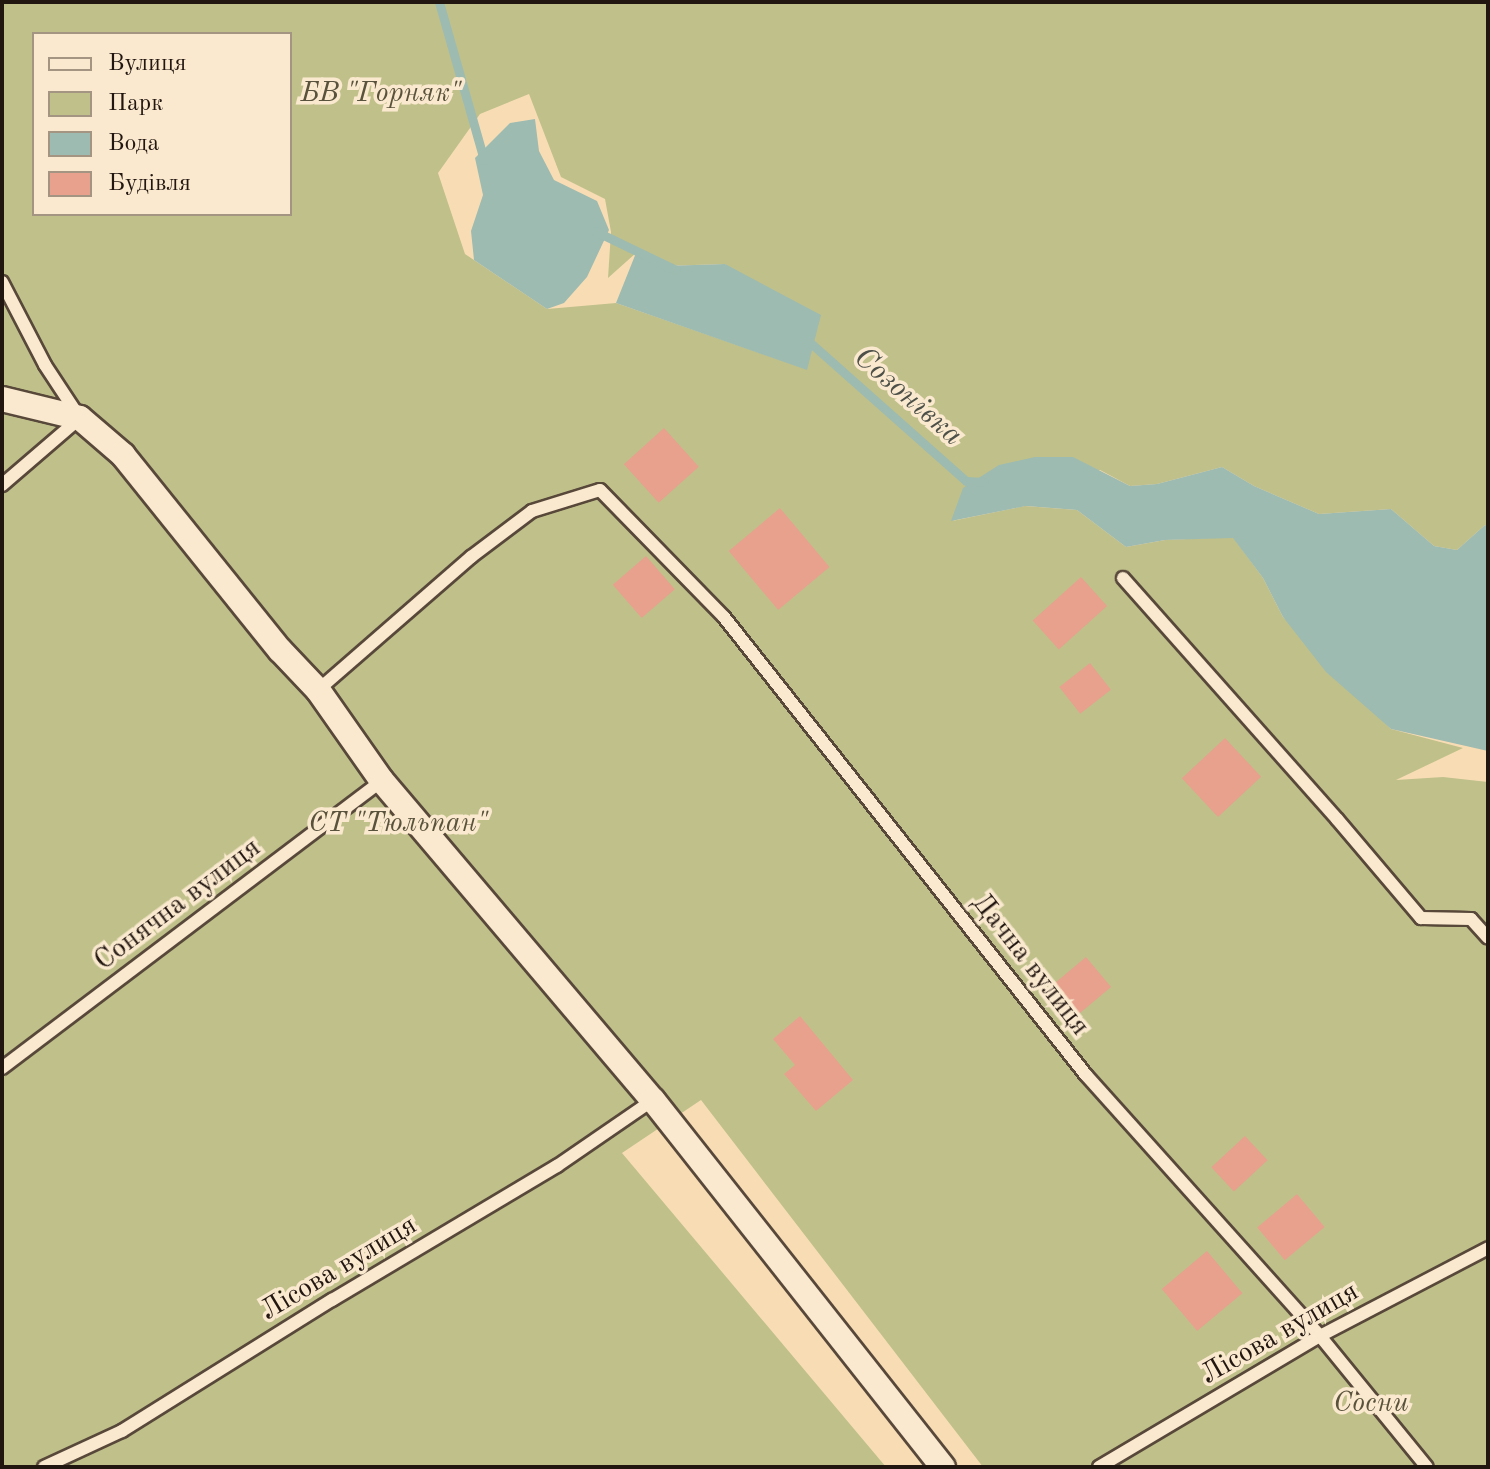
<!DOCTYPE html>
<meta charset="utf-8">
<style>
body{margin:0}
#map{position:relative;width:1490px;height:1469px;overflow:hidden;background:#f8ddb4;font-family:"Old Standard TT",serif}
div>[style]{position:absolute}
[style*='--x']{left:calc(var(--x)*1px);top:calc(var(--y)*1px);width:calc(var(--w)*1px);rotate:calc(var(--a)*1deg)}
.green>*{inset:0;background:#c0c08b}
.water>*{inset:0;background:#9dbbb0}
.stream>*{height:9px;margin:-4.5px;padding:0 4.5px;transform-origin:4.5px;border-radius:4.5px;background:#9dbbb0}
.building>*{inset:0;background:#e7a18d;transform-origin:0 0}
.roads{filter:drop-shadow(2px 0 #58483a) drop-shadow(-2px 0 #58483a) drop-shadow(0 2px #58483a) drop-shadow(0 -2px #58483a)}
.service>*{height:12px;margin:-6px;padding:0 6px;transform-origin:6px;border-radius:6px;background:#fae9ce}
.minor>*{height:24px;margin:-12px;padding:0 12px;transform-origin:12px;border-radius:12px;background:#fae9ce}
span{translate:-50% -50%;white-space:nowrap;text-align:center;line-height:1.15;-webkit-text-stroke:7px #fae9ce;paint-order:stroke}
.park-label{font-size:28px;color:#59523c;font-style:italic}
.street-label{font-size:28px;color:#221611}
.water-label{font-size:30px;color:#4d5049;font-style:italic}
.frame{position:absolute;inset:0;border:4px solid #221611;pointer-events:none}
.legend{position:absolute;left:32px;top:32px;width:260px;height:184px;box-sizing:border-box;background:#fae9ce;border:2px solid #a49582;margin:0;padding:10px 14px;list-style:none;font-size:24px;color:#221611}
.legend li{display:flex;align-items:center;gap:16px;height:40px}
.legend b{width:40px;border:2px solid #a49582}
</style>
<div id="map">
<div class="green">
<div style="clip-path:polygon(evenodd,2px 2px,1488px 2px,1488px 526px,1485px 525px,1457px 550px,1434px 546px,1391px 509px,1319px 514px,1254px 486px,1222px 467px,1157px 484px,1130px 486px,1100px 470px,952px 521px,1025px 506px,1077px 510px,1126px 547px,1165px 540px,1233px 537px,1263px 578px,1283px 617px,1391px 729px,1463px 748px,1396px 780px,1443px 777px,1488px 782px,1488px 1467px,983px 1467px,701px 1100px,622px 1153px,886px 1467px,2px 1467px,2px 2px,34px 34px,290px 34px,290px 214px,34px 214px,34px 34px,2px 2px,529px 94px,561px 177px,605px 199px,611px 232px,608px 278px,636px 253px,663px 266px,725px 264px,806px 369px,616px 303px,547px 309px,465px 254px,438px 173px,480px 114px,529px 94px)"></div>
</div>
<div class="water">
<div style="clip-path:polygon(535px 119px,539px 151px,554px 180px,597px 201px,609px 230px,587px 277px,564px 303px,547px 309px,474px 260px,471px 231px,483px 195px,475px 158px,510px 123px)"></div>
<div style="clip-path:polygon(636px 253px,663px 266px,725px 264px,821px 315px,807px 370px,616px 303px)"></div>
<div style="clip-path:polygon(1035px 457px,1073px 457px,1130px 486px,1157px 484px,1222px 467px,1254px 486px,1319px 514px,1391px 509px,1434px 546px,1457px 550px,1485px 525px,1488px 526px,1488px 751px,1391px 729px,1326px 672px,1283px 617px,1263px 578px,1233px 538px,1165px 540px,1126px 547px,1077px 510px,1026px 506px,951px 521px,963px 488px,999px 465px)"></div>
</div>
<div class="stream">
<div style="--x:439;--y:2;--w:164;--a:74.1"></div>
<div style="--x:595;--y:231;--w:90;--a:25.7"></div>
<div style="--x:805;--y:338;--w:215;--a:41.6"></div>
<div style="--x:966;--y:481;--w:18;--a:3"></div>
</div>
<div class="building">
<div style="left:664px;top:428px;width:52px;height:54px;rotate:48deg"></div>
<div style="left:780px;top:508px;width:77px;height:67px;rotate:50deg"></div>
<div style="left:646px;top:556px;width:44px;height:44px;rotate:49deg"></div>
<div style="left:1081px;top:577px;width:39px;height:65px;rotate:48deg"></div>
<div style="left:1090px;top:663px;width:34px;height:39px;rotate:52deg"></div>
<div style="left:1225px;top:738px;width:53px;height:59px;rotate:47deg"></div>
<div style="left:1086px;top:957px;width:39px;height:46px;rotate:50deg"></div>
<div style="clip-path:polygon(800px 1016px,853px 1080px,816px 1111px,784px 1074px,795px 1065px,773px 1039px)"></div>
<div style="left:1245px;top:1136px;width:33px;height:46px;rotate:47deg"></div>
<div style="left:1297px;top:1194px;width:43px;height:52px;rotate:50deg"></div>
<div style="left:1207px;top:1251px;width:55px;height:59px;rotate:50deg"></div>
</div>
<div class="roads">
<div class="service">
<div style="--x:2;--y:282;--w:93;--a:62.6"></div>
<div style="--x:45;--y:365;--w:64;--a:56.6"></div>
<div style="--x:80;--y:418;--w:103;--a:139.3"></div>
<div style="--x:1123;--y:578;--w:322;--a:48.4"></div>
<div style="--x:1337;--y:819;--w:130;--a:49.7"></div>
<div style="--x:1421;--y:918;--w:50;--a:1.1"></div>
<div style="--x:1471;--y:919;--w:25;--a:48"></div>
<div style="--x:318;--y:690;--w:203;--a:-41"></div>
<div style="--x:471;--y:557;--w:76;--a:-37"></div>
<div style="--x:532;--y:511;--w:71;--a:-17.2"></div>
<div style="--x:600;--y:490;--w:177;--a:45.7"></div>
<div style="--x:724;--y:617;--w:584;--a:51.68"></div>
<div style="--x:1086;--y:1075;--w:351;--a:48.1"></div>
<div style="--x:1320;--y:1336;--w:169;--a:50.8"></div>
<div style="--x:2;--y:1068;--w:476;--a:-37.1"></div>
<div style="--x:44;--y:1467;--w:86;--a:-24.8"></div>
<div style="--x:122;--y:1431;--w:248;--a:-32"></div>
<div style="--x:332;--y:1300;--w:262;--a:-30.8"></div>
<div style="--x:557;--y:1166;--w:116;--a:-34.5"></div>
<div style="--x:1099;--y:1467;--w:257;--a:-30.7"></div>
<div style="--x:1320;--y:1336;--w:190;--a:-27.6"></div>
</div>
<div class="minor">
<div style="--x:2;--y:399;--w:80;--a:13.7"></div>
<div style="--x:80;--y:418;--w:57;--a:40.7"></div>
<div style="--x:123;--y:455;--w:250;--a:51.2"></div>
<div style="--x:280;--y:650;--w:55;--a:46.5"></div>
<div style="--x:318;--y:690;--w:111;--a:54.9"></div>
<div style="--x:382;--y:781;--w:419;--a:49.7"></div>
<div style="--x:653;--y:1100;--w:468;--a:51.7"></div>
</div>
</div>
<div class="park-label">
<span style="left:381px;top:94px">БВ "Горняк"</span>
<span style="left:398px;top:824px">СТ "Тюльпан"</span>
<span style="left:1371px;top:1404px">Сосни</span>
</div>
<div class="street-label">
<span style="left:178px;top:905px;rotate:-37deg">Сонячна вулиця</span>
<span style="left:1030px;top:965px;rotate:52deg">Дачна вулиця</span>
<span style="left:339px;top:1269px;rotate:-31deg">Лісова вулиця</span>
<span style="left:1280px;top:1334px;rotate:-30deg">Лісова вулиця</span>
</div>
<div class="water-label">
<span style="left:908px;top:397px;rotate:41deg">Созонівка</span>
</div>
<div class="frame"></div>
<ul class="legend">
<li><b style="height:10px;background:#fae9ce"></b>Вулиця</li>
<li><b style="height:22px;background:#c0c08b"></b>Парк</li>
<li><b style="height:22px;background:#9dbbb0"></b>Вода</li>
<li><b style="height:22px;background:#e7a18d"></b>Будівля</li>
</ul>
</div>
